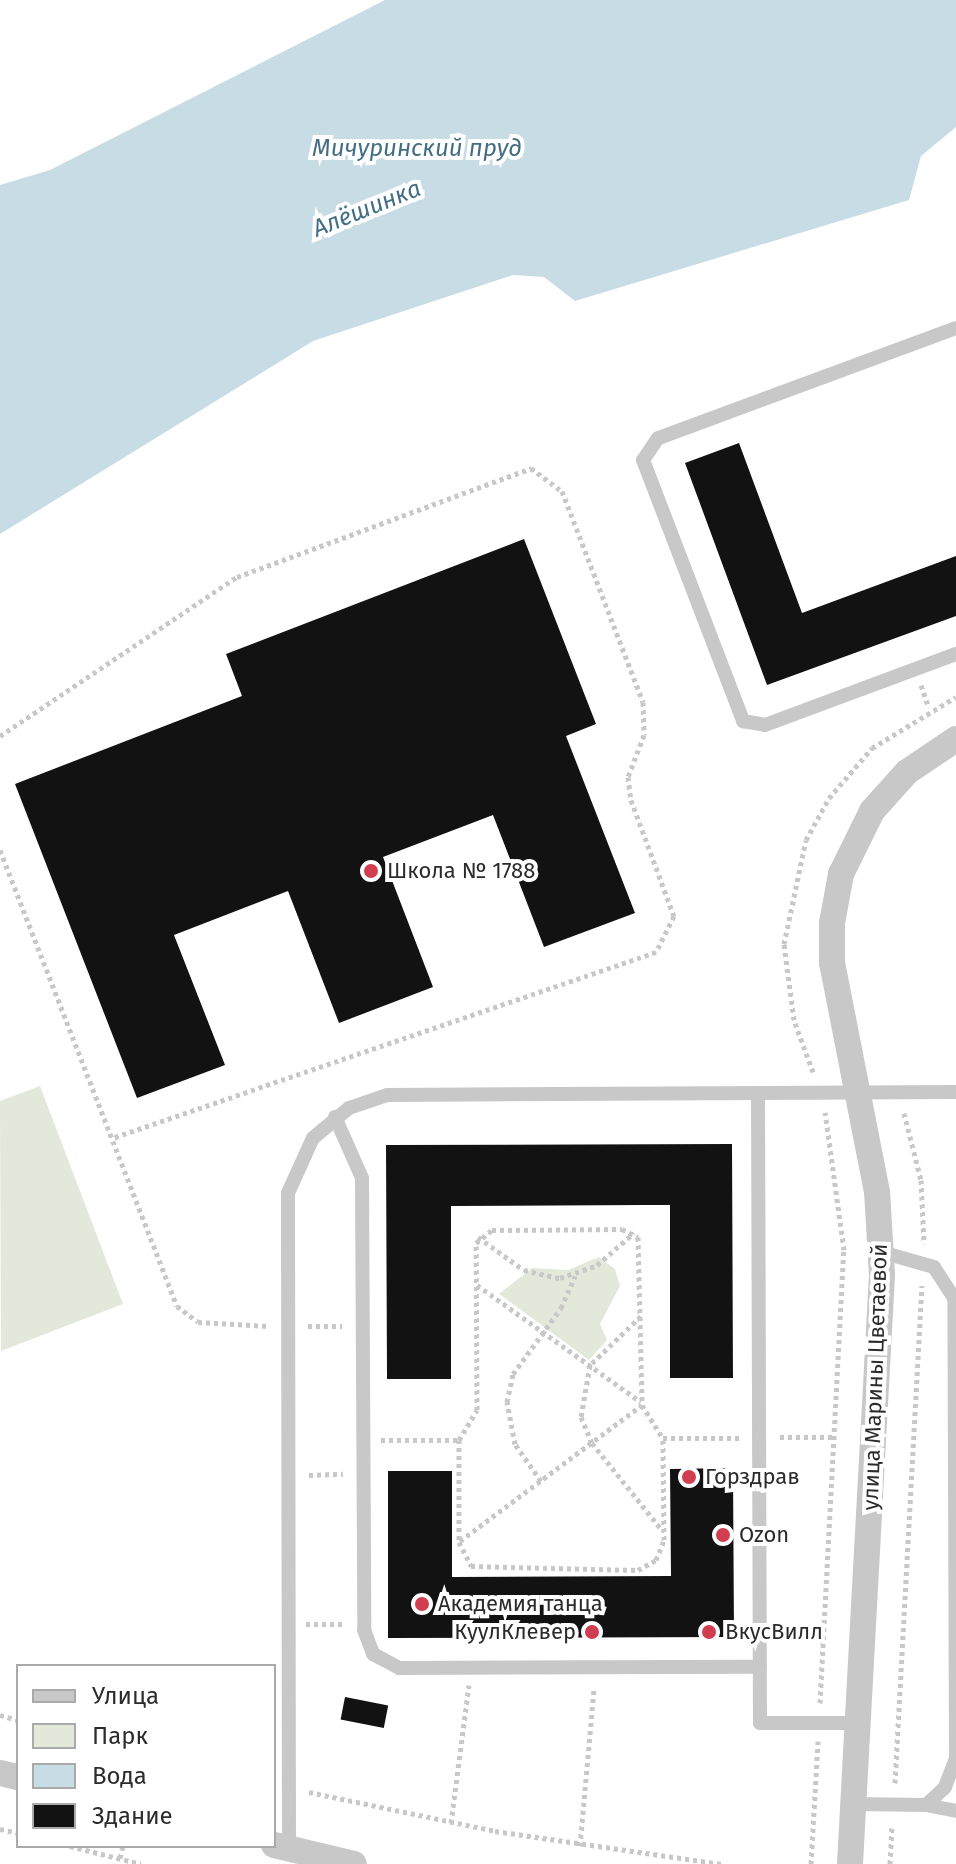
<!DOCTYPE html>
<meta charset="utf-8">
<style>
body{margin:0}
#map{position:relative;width:956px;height:1864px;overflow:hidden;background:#fff;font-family:"Fira Sans",sans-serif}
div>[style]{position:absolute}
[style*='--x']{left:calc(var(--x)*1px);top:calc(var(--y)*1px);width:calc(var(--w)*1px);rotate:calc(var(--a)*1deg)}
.green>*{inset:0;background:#e2e8da}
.water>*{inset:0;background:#c8dce6}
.building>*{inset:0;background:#121212;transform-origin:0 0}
.path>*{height:5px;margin-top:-2.5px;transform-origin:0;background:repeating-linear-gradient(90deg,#c8c8c8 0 4px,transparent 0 8px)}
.service>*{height:14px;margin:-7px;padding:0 7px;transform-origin:7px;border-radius:7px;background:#c8c8c8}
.minor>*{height:26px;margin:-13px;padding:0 13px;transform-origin:13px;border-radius:13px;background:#c8c8c8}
.dots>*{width:22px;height:22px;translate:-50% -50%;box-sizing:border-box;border:4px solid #fff;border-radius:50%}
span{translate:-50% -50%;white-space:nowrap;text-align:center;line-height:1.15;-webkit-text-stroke:8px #fff;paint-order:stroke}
.poi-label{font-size:22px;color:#2b2b2b}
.left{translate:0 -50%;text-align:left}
.right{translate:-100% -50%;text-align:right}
.street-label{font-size:22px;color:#2b2b2b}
.water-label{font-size:24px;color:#436e84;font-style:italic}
.legend{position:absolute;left:16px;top:1664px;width:260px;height:184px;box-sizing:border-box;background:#fff;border:2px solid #aaa;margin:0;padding:10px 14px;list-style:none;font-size:24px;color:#2b2b2b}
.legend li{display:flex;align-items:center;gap:16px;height:40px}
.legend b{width:40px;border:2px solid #aaa}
</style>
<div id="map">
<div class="green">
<div style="clip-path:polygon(40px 1086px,123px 1304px,1px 1351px,0 1101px)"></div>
<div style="clip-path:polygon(599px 1257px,615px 1269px,620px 1286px,600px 1324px,607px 1340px,589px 1360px,499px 1294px,532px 1268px,568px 1270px)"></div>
</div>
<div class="water">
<div style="clip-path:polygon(385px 0,956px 0,956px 127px,921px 156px,909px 200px,575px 301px,544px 277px,513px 275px,313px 341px,0 534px,0 185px,50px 170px)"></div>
</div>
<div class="building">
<div style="clip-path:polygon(739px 443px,802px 613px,956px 556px,956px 616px,767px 685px,685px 463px)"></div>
<div style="clip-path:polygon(524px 539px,596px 724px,566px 736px,635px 913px,544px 947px,493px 815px,383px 857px,433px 987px,339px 1023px,288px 891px,174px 935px,225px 1065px,137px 1098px,15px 784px,242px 696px,226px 654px)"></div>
<div style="clip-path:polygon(732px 1144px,733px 1378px,670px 1378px,670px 1205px,645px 1205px,451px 1206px,451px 1379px,387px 1379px,386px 1145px)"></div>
<div style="clip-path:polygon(733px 1468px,734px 1637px,388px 1638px,388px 1471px,452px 1471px,452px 1577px,671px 1576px,670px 1469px)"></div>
<div style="left:345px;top:1697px;width:44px;height:23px;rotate:11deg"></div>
</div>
<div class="path">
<div style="--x:921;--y:685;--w:24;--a:71"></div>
<div style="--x:0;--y:736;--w:285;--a:-33.9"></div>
<div style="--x:237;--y:577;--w:314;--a:-20.3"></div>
<div style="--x:531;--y:468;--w:39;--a:37"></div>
<div style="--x:562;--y:491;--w:226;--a:69"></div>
<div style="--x:643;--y:702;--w:33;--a:88"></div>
<div style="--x:644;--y:735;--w:45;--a:110.9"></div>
<div style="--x:628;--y:777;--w:23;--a:83"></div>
<div style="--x:631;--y:800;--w:124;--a:69.7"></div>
<div style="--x:674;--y:916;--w:40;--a:116.6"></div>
<div style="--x:656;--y:952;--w:575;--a:161.12"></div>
<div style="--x:0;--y:850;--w:489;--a:68.8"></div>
<div style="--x:177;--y:1306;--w:26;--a:37"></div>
<div style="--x:198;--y:1322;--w:72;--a:3.2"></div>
<div style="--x:813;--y:1072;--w:55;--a:-110.1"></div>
<div style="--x:794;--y:1020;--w:77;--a:-97.5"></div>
<div style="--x:784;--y:944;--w:106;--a:-78.1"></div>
<div style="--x:806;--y:840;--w:48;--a:-61.3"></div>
<div style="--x:829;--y:798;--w:66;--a:-49.3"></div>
<div style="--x:872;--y:748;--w:98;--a:-31.3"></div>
<div style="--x:904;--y:1113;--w:69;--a:75.8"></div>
<div style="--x:921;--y:1180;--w:64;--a:87.3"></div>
<div style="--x:478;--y:1237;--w:57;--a:35.7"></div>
<div style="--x:524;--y:1270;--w:37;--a:13"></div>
<div style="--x:560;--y:1278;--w:39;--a:-19"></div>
<div style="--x:597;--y:1265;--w:49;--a:-40.9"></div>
<div style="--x:477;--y:1285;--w:201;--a:35.5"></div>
<div style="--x:641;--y:1316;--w:71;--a:136.1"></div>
<div style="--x:590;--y:1365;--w:53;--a:99.8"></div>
<div style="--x:581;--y:1417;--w:28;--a:67"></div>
<div style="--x:592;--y:1443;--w:112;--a:51.2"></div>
<div style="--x:308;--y:1326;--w:34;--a:0"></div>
<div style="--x:780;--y:1437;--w:55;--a:0"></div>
<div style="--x:381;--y:1440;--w:78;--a:0"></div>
<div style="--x:459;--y:1440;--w:102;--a:90"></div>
<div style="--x:459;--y:1542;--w:27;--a:63"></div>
<div style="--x:471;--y:1566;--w:167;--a:1.4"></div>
<div style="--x:638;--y:1570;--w:21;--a:-29"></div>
<div style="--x:656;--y:1560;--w:22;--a:-68"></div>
<div style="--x:664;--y:1540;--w:102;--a:-90.6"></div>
<div style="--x:663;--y:1438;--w:79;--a:0"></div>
<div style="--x:459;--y:1440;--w:35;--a:-59"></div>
<div style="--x:477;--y:1410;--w:167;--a:-90.3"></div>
<div style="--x:476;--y:1243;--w:21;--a:-39"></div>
<div style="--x:492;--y:1230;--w:130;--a:-0.4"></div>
<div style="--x:622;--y:1229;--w:18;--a:27"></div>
<div style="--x:638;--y:1237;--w:168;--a:88.6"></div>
<div style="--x:642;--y:1405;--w:39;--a:58"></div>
<div style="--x:309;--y:1475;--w:34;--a:-2"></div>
<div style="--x:541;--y:1481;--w:45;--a:-125.1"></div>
<div style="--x:515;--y:1444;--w:43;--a:-100.8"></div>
<div style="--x:507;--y:1402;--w:29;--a:-78"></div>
<div style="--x:513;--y:1374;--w:82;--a:-54"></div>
<div style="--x:561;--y:1308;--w:35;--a:-66"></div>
<div style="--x:460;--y:1541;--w:227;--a:-36.8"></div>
<div style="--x:306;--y:1624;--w:38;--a:0"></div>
<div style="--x:820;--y:1703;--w:454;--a:-87"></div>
<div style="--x:844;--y:1250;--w:139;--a:-97.8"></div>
<div style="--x:0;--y:1715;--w:19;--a:16"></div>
<div style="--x:895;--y:1783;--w:498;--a:-86.9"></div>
<div style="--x:309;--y:1792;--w:190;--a:11.8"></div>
<div style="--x:495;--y:1831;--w:229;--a:8.3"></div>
<div style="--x:451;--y:1823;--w:139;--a:-82.6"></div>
<div style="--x:0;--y:1829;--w:18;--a:13"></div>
<div style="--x:70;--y:1846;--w:73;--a:14.2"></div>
<div style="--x:580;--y:1846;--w:159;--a:-84.9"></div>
<div style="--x:120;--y:1858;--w:12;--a:-76"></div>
<div style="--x:811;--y:1864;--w:123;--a:-86.7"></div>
<div style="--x:890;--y:1864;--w:39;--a:-87"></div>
</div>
<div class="service">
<div style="--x:956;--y:328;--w:318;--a:159.7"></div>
<div style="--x:658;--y:438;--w:27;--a:124"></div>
<div style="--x:643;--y:460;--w:280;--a:69"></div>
<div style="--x:743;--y:721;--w:22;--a:10"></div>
<div style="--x:765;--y:725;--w:204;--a:-20.4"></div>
<div style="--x:758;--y:1093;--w:630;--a:89.82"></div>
<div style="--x:760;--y:1723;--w:98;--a:0"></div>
<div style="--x:335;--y:1117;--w:67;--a:66.1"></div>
<div style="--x:362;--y:1178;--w:452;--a:89.7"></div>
<div style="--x:364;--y:1630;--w:26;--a:69"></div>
<div style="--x:373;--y:1654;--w:30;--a:28"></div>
<div style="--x:399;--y:1668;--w:361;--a:-0.2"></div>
<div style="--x:853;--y:1804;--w:73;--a:0.8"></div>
<div style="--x:926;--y:1805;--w:26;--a:-43"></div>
<div style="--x:945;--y:1787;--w:31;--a:-69"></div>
<div style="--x:956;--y:1758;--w:460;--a:-90.2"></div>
<div style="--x:954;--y:1298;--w:37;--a:-123"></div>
<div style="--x:934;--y:1267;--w:55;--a:-164.2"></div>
<div style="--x:926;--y:1805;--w:31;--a:11"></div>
<div style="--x:289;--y:1849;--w:656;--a:-90.09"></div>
<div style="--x:288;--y:1193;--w:60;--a:-65.6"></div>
<div style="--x:313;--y:1138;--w:47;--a:-39.8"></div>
<div style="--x:349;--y:1108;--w:40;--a:-18.9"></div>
<div style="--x:387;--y:1095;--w:569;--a:-0.3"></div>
</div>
<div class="minor">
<div style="--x:0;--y:1773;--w:18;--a:13"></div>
<div style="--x:274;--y:1845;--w:82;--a:13.4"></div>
<div style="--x:850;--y:1864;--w:590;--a:-86.89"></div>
<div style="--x:882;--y:1275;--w:83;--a:-93.4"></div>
<div style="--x:877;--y:1192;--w:233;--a:-101.1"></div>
<div style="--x:832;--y:963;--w:40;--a:-90"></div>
<div style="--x:832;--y:923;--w:50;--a:-79.6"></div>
<div style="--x:841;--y:874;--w:70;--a:-63.8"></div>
<div style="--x:872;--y:811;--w:52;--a:-48.1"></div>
<div style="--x:907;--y:772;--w:59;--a:-34"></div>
</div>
<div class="dots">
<div style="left:371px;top:871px;background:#d13e51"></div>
<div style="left:689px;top:1477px;background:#d13e51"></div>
<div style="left:723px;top:1535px;background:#d13e51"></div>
<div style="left:422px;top:1604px;background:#d13e51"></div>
<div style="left:592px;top:1632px;background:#d13e51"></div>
<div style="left:709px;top:1632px;background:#d13e51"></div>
</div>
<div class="poi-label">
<span class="left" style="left:387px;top:871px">Школа № 1788</span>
<span class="left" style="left:705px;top:1477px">Горздрав</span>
<span class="left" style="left:739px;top:1535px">Ozon</span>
<span class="left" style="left:438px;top:1604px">Академия танца</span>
<span class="right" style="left:576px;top:1632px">КуулКлевер</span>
<span class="left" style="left:725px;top:1632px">ВкусВилл</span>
</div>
<div class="street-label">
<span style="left:875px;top:1377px;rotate:-88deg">улица Марины Цветаевой</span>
</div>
<div class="water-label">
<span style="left:417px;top:149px">Мичуринский пруд</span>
<span style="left:367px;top:209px;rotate:-22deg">Алёшинка</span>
</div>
<ul class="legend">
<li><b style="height:10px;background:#c8c8c8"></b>Улица</li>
<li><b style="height:22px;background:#e2e8da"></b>Парк</li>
<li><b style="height:22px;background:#c8dce6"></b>Вода</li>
<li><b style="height:22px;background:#121212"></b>Здание</li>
</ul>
</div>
